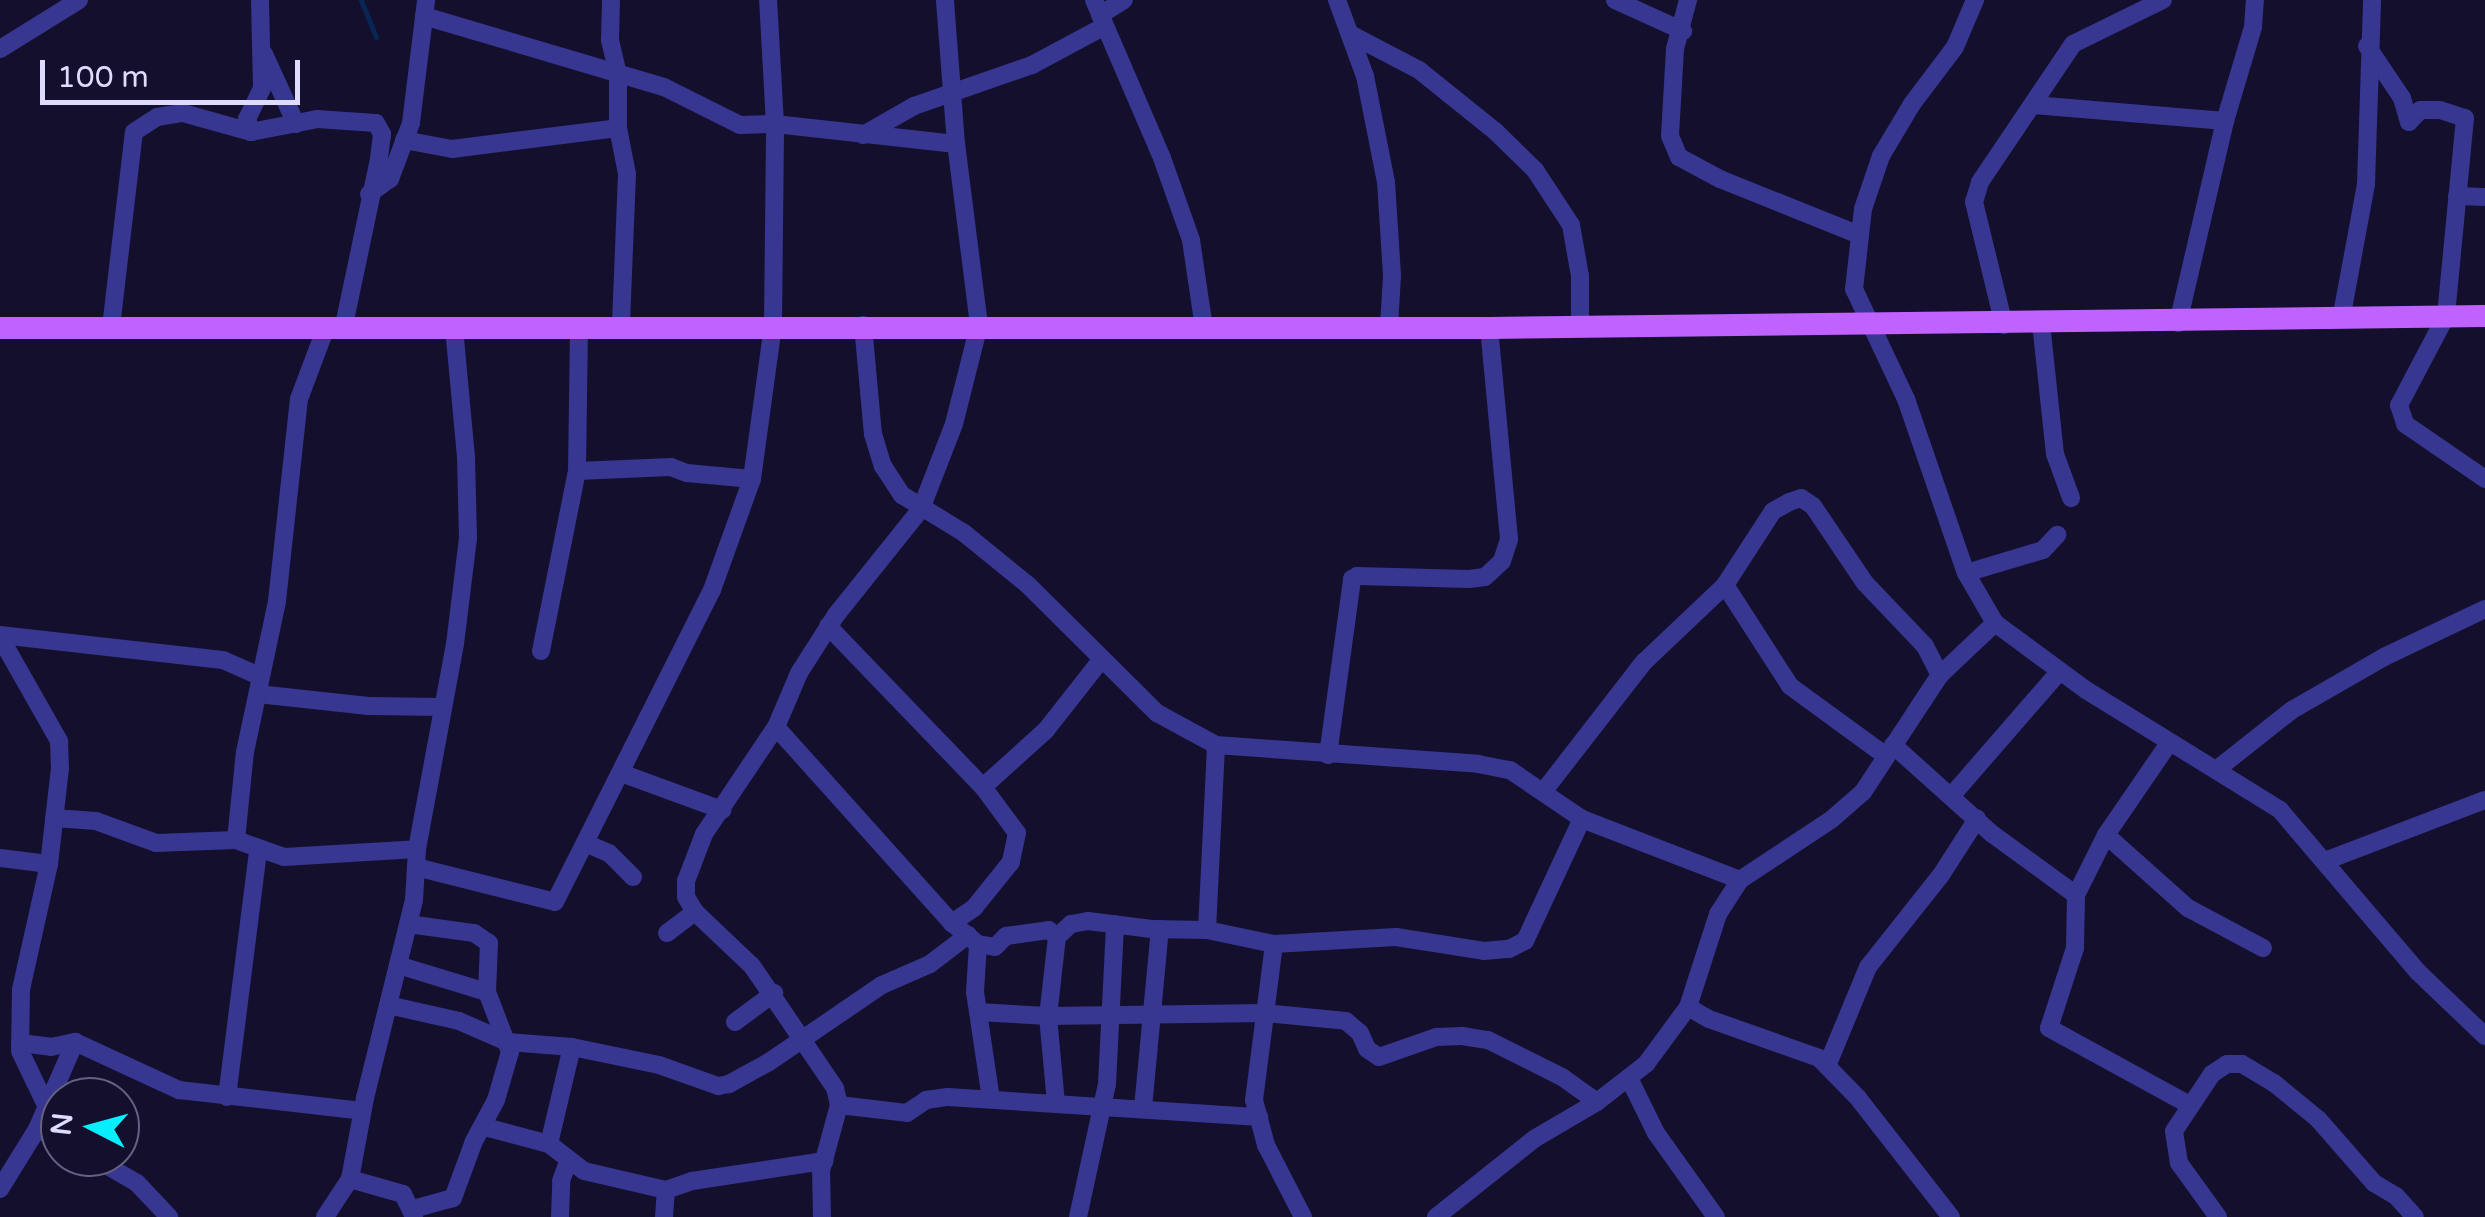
<!DOCTYPE html>
<style>
body{margin:0}
#map{position:relative;width:2485px;height:1217px;overflow:hidden;background:#130f2d;font-family:"Varela Round",sans-serif}
div>[style]{position:absolute}
[style*='--x']{left:calc(var(--x)*1px);top:calc(var(--y)*1px);width:calc(var(--w)*1px);rotate:calc(var(--a)*1deg)}
.stream>*{height:5px;margin:-2.5px;padding:0 2.5px;transform-origin:2.5px;border-radius:2.5px;background:#082653}
.minor>*{height:18px;margin:-9px;padding:0 9px;transform-origin:9px;border-radius:9px;background:#373690}
.major>*{height:22px;margin:-11px;padding:0 11px;transform-origin:11px;border-radius:11px;background:#c062ff}
span{translate:-50% -50%;white-space:nowrap;text-align:center;line-height:1.15;-webkit-text-stroke:8px #130f2d;paint-order:stroke}
.north{position:absolute;left:40px;top:1077px;width:100px;height:100px;box-sizing:border-box;background:#130f2d;border:2px solid #646181;border-radius:50%;rotate:276deg;font-size:28px;font-weight:700;line-height:40px;text-align:center;color:#dedbff}
.north::after{content:'';display:block;margin:auto;width:35px;height:45px;background:#07eeff;clip-path:polygon(50% 0,100% 100%,50% 72%,0 100%)}
.scale{position:absolute;left:40px;top:60px;width:260px;height:45px;box-sizing:border-box;border:5px solid #dedbff;border-top:0;padding-left:12px;font-size:30px;line-height:35px;white-space:nowrap;color:#dedbff;-webkit-text-stroke:8px #130f2d;paint-order:stroke}
</style>
<div id="map">
<div class="stream">
<div style="--x:361;--y:0;--w:40;--a:68"></div>
</div>
<div class="minor">
<div style="--x:611;--y:0;--w:40;--a:91.4"></div>
<div style="--x:610;--y:40;--w:37;--a:77"></div>
<div style="--x:618;--y:76;--w:52;--a:90"></div>
<div style="--x:618;--y:128;--w:47;--a:78.9"></div>
<div style="--x:627;--y:174;--w:152;--a:92.3"></div>
<div style="--x:1094;--y:0;--w:172;--a:66.7"></div>
<div style="--x:1162;--y:158;--w:87;--a:70.5"></div>
<div style="--x:1191;--y:240;--w:89;--a:81.6"></div>
<div style="--x:1337;--y:0;--w:81;--a:69.8"></div>
<div style="--x:1365;--y:76;--w:108;--a:78.8"></div>
<div style="--x:1386;--y:182;--w:94;--a:86.3"></div>
<div style="--x:1392;--y:276;--w:50;--a:93.4"></div>
<div style="--x:1615;--y:0;--w:75;--a:24.5"></div>
<div style="--x:1688;--y:0;--w:51;--a:104.9"></div>
<div style="--x:1675;--y:49;--w:87;--a:93.3"></div>
<div style="--x:1670;--y:136;--w:23;--a:67"></div>
<div style="--x:1679;--y:157;--w:47;--a:28.2"></div>
<div style="--x:1720;--y:179;--w:150;--a:21.9"></div>
<div style="--x:1975;--y:0;--w:51;--a:113.1"></div>
<div style="--x:1955;--y:47;--w:71;--a:127"></div>
<div style="--x:1912;--y:104;--w:61;--a:120.8"></div>
<div style="--x:1881;--y:156;--w:56;--a:108.8"></div>
<div style="--x:1863;--y:209;--w:81;--a:96.4"></div>
<div style="--x:1854;--y:289;--w:122;--a:64.7"></div>
<div style="--x:1906;--y:399;--w:184;--a:71"></div>
<div style="--x:1966;--y:573;--w:58;--a:59.9"></div>
<div style="--x:1995;--y:623;--w:113;--a:36.4"></div>
<div style="--x:2086;--y:690;--w:228;--a:31.7"></div>
<div style="--x:2280;--y:810;--w:213;--a:49.6"></div>
<div style="--x:2418;--y:972;--w:93;--a:43.7"></div>
<div style="--x:1100;--y:15;--w:28;--a:-32"></div>
<div style="--x:424;--y:16;--w:250;--a:16.5"></div>
<div style="--x:664;--y:87;--w:85;--a:26.6"></div>
<div style="--x:740;--y:125;--w:35;--a:-2"></div>
<div style="--x:775;--y:124;--w:182;--a:6.3"></div>
<div style="--x:1352;--y:35;--w:76;--a:27.6"></div>
<div style="--x:1419;--y:70;--w:97;--a:38.8"></div>
<div style="--x:1495;--y:131;--w:56;--a:44.3"></div>
<div style="--x:1535;--y:170;--w:66;--a:56.8"></div>
<div style="--x:1571;--y:225;--w:52;--a:80"></div>
<div style="--x:1580;--y:276;--w:48;--a:90"></div>
<div style="--x:2367;--y:46;--w:63;--a:56.1"></div>
<div style="--x:2402;--y:98;--w:25;--a:74"></div>
<div style="--x:2409;--y:122;--w:16;--a:-47"></div>
<div style="--x:2420;--y:110;--w:20;--a:0"></div>
<div style="--x:2440;--y:110;--w:26;--a:18"></div>
<div style="--x:2465;--y:118;--w:199;--a:95.5"></div>
<div style="--x:2446;--y:316;--w:101;--a:117.8"></div>
<div style="--x:2399;--y:405;--w:20;--a:72"></div>
<div style="--x:2405;--y:424;--w:97;--a:34.5"></div>
<div style="--x:0;--y:49;--w:93;--a:-31.8"></div>
<div style="--x:264;--y:54;--w:77;--a:65.4"></div>
<div style="--x:2034;--y:105;--w:192;--a:4.8"></div>
<div style="--x:251;--y:132;--w:14;--a:-107"></div>
<div style="--x:247;--y:119;--w:34;--a:-64"></div>
<div style="--x:262;--y:88;--w:88;--a:-91.3"></div>
<div style="--x:863;--y:135;--w:59;--a:-29.6"></div>
<div style="--x:914;--y:106;--w:125;--a:-19.2"></div>
<div style="--x:1032;--y:65;--w:81;--a:-28.2"></div>
<div style="--x:404;--y:140;--w:49;--a:10.6"></div>
<div style="--x:452;--y:149;--w:167;--a:-7.2"></div>
<div style="--x:369;--y:194;--w:26;--a:-36"></div>
<div style="--x:390;--y:179;--w:60;--a:-69.4"></div>
<div style="--x:411;--y:123;--w:124;--a:-83"></div>
<div style="--x:2457;--y:196;--w:28;--a:2"></div>
<div style="--x:2342;--y:314;--w:132;--a:-79.5"></div>
<div style="--x:2366;--y:184;--w:184;--a:-88.1"></div>
<div style="--x:2041;--y:323;--w:132;--a:83.9"></div>
<div style="--x:2055;--y:454;--w:47;--a:70"></div>
<div style="--x:2178;--y:323;--w:207;--a:-76.9"></div>
<div style="--x:2225;--y:121;--w:98;--a:-73.4"></div>
<div style="--x:2253;--y:27;--w:27;--a:-86"></div>
<div style="--x:863;--y:325;--w:109;--a:84.8"></div>
<div style="--x:873;--y:434;--w:34;--a:73"></div>
<div style="--x:883;--y:466;--w:35;--a:57"></div>
<div style="--x:902;--y:495;--w:73;--a:31.5"></div>
<div style="--x:964;--y:533;--w:82;--a:39.1"></div>
<div style="--x:1028;--y:585;--w:182;--a:44.8"></div>
<div style="--x:1157;--y:713;--w:67;--a:28.5"></div>
<div style="--x:1216;--y:745;--w:263;--a:4.1"></div>
<div style="--x:1478;--y:764;--w:33;--a:11"></div>
<div style="--x:1510;--y:770;--w:87;--a:34.2"></div>
<div style="--x:1582;--y:819;--w:169;--a:21.1"></div>
<div style="--x:2004;--y:325;--w:127;--a:-103.7"></div>
<div style="--x:1974;--y:202;--w:21;--a:-73"></div>
<div style="--x:1980;--y:182;--w:166;--a:-56"></div>
<div style="--x:2073;--y:44;--w:100;--a:-26.1"></div>
<div style="--x:111;--y:327;--w:196;--a:-83.3"></div>
<div style="--x:134;--y:132;--w:27;--a:-33"></div>
<div style="--x:157;--y:117;--w:26;--a:-9"></div>
<div style="--x:183;--y:113;--w:71;--a:15.6"></div>
<div style="--x:251;--y:132;--w:67;--a:-11.1"></div>
<div style="--x:317;--y:119;--w:59;--a:3.9"></div>
<div style="--x:376;--y:123;--w:13;--a:61"></div>
<div style="--x:382;--y:134;--w:25;--a:97"></div>
<div style="--x:379;--y:159;--w:170;--a:101.9"></div>
<div style="--x:577;--y:471;--w:94;--a:-2.4"></div>
<div style="--x:671;--y:467;--w:17;--a:21"></div>
<div style="--x:687;--y:473;--w:65;--a:5.3"></div>
<div style="--x:1966;--y:573;--w:80;--a:-16.6"></div>
<div style="--x:2043;--y:550;--w:21;--a:-47"></div>
<div style="--x:1725;--y:585;--w:120;--a:57.2"></div>
<div style="--x:1790;--y:686;--w:119;--a:36.1"></div>
<div style="--x:828;--y:626;--w:223;--a:46.1"></div>
<div style="--x:983;--y:787;--w:57;--a:53.5"></div>
<div style="--x:1017;--y:833;--w:30;--a:102"></div>
<div style="--x:1011;--y:862;--w:59;--a:128.8"></div>
<div style="--x:974;--y:908;--w:27;--a:146"></div>
<div style="--x:0;--y:635;--w:224;--a:6.4"></div>
<div style="--x:223;--y:660;--w:39;--a:24"></div>
<div style="--x:0;--y:637;--w:120;--a:60.4"></div>
<div style="--x:59;--y:741;--w:27;--a:88"></div>
<div style="--x:60;--y:768;--w:97;--a:96.5"></div>
<div style="--x:49;--y:864;--w:128;--a:102.6"></div>
<div style="--x:21;--y:989;--w:62;--a:90.9"></div>
<div style="--x:20;--y:1051;--w:60;--a:64.3"></div>
<div style="--x:541;--y:651;--w:184;--a:-78.7"></div>
<div style="--x:577;--y:471;--w:145;--a:-89.2"></div>
<div style="--x:258;--y:694;--w:111;--a:6.2"></div>
<div style="--x:368;--y:706;--w:74;--a:0.8"></div>
<div style="--x:776;--y:727;--w:263;--a:48.1"></div>
<div style="--x:952;--y:923;--w:33;--a:39"></div>
<div style="--x:978;--y:944;--w:17;--a:10"></div>
<div style="--x:995;--y:947;--w:16;--a:-45"></div>
<div style="--x:1006;--y:936;--w:43;--a:-7.9"></div>
<div style="--x:1049;--y:930;--w:11;--a:41"></div>
<div style="--x:1057;--y:937;--w:19;--a:-43"></div>
<div style="--x:1071;--y:924;--w:17;--a:-10"></div>
<div style="--x:1088;--y:921;--w:64;--a:7.2"></div>
<div style="--x:1151;--y:929;--w:56;--a:1"></div>
<div style="--x:1207;--y:930;--w:68;--a:11.8"></div>
<div style="--x:1274;--y:944;--w:122;--a:-3.3"></div>
<div style="--x:1396;--y:937;--w:89;--a:9"></div>
<div style="--x:1484;--y:951;--w:25;--a:-5"></div>
<div style="--x:1509;--y:949;--w:18;--a:-27"></div>
<div style="--x:1525;--y:941;--w:135;--a:-65"></div>
<div style="--x:2169;--y:743;--w:112;--a:124.4"></div>
<div style="--x:2106;--y:835;--w:67;--a:116.6"></div>
<div style="--x:2076;--y:895;--w:53;--a:91.1"></div>
<div style="--x:2075;--y:948;--w:84;--a:108"></div>
<div style="--x:2049;--y:1028;--w:158;--a:28.7"></div>
<div style="--x:1893;--y:745;--w:132;--a:41.9"></div>
<div style="--x:1991;--y:833;--w:105;--a:36.1"></div>
<div style="--x:1328;--y:755;--w:178;--a:-82.2"></div>
<div style="--x:1352;--y:579;--w:6;--a:-31"></div>
<div style="--x:1357;--y:576;--w:112;--a:1.5"></div>
<div style="--x:1469;--y:579;--w:16;--a:-7"></div>
<div style="--x:1485;--y:577;--w:23;--a:-43"></div>
<div style="--x:1502;--y:561;--w:23;--a:-72"></div>
<div style="--x:1509;--y:539;--w:212;--a:-95.4"></div>
<div style="--x:2216;--y:770;--w:97;--a:-38.3"></div>
<div style="--x:2292;--y:710;--w:106;--a:-29.9"></div>
<div style="--x:2384;--y:657;--w:112;--a:-25.4"></div>
<div style="--x:621;--y:773;--w:108;--a:20.1"></div>
<div style="--x:983;--y:787;--w:85;--a:-42.1"></div>
<div style="--x:1046;--y:730;--w:89;--a:-51.8"></div>
<div style="--x:1543;--y:792;--w:165;--a:-52.2"></div>
<div style="--x:1644;--y:662;--w:112;--a:-43.5"></div>
<div style="--x:1725;--y:585;--w:88;--a:-57"></div>
<div style="--x:1773;--y:511;--w:18;--a:-29"></div>
<div style="--x:1789;--y:502;--w:13;--a:-18"></div>
<div style="--x:1801;--y:498;--w:14;--a:34"></div>
<div style="--x:1813;--y:506;--w:93;--a:56"></div>
<div style="--x:1865;--y:583;--w:87;--a:46.4"></div>
<div style="--x:1925;--y:646;--w:33;--a:63"></div>
<div style="--x:1953;--y:794;--w:163;--a:-49"></div>
<div style="--x:54;--y:818;--w:42;--a:4.1"></div>
<div style="--x:96;--y:821;--w:64;--a:20.1"></div>
<div style="--x:156;--y:843;--w:80;--a:-2.1"></div>
<div style="--x:236;--y:840;--w:51;--a:19.5"></div>
<div style="--x:284;--y:857;--w:133;--a:-3.4"></div>
<div style="--x:2106;--y:835;--w:110;--a:41.7"></div>
<div style="--x:2188;--y:908;--w:85;--a:28.1"></div>
<div style="--x:236;--y:840;--w:88;--a:-84.2"></div>
<div style="--x:245;--y:752;--w:154;--a:-78"></div>
<div style="--x:277;--y:601;--w:203;--a:-83.8"></div>
<div style="--x:299;--y:399;--w:74;--a:-69.4"></div>
<div style="--x:585;--y:843;--w:26;--a:23"></div>
<div style="--x:609;--y:853;--w:34;--a:45"></div>
<div style="--x:0;--y:858;--w:49;--a:7"></div>
<div style="--x:2325;--y:861;--w:171;--a:-20.9"></div>
<div style="--x:416;--y:867;--w:143;--a:14.1"></div>
<div style="--x:555;--y:902;--w:349;--a:-63.3"></div>
<div style="--x:712;--y:590;--w:118;--a:-70.2"></div>
<div style="--x:752;--y:479;--w:155;--a:-82.2"></div>
<div style="--x:773;--y:325;--w:201;--a:-89.4"></div>
<div style="--x:775;--y:124;--w:124;--a:-93.2"></div>
<div style="--x:408;--y:924;--w:67;--a:7.8"></div>
<div style="--x:474;--y:933;--w:18;--a:34"></div>
<div style="--x:489;--y:943;--w:49;--a:92.3"></div>
<div style="--x:487;--y:992;--w:64;--a:69"></div>
<div style="--x:510;--y:1052;--w:50;--a:106.3"></div>
<div style="--x:496;--y:1100;--w:47;--a:118.2"></div>
<div style="--x:474;--y:1141;--w:61;--a:110.2"></div>
<div style="--x:453;--y:1198;--w:41;--a:164.6"></div>
<div style="--x:1207;--y:930;--w:185;--a:-87.2"></div>
<div style="--x:667;--y:933;--w:35;--a:-37"></div>
<div style="--x:978;--y:944;--w:48;--a:93.6"></div>
<div style="--x:975;--y:992;--w:108;--a:81.5"></div>
<div style="--x:1274;--y:944;--w:157;--a:97.3"></div>
<div style="--x:1254;--y:1100;--w:47;--a:75.1"></div>
<div style="--x:1266;--y:1145;--w:81;--a:62.8"></div>
<div style="--x:398;--y:965;--w:93;--a:16.9"></div>
<div style="--x:388;--y:1005;--w:73;--a:12.7"></div>
<div style="--x:459;--y:1021;--w:52;--a:23.6"></div>
<div style="--x:507;--y:1042;--w:65;--a:4.4"></div>
<div style="--x:572;--y:1047;--w:89;--a:11.7"></div>
<div style="--x:659;--y:1065;--w:63;--a:19.6"></div>
<div style="--x:718;--y:1086;--w:11;--a:-10"></div>
<div style="--x:729;--y:1084;--w:46;--a:-28.8"></div>
<div style="--x:769;--y:1062;--w:137;--a:-34.3"></div>
<div style="--x:882;--y:985;--w:52;--a:-23.6"></div>
<div style="--x:930;--y:964;--w:48;--a:-37.3"></div>
<div style="--x:1688;--y:1007;--w:24;--a:30"></div>
<div style="--x:1709;--y:1019;--w:117;--a:19.5"></div>
<div style="--x:1819;--y:1058;--w:56;--a:45.7"></div>
<div style="--x:1858;--y:1098;--w:151;--a:52"></div>
<div style="--x:978;--y:1012;--w:70;--a:3.3"></div>
<div style="--x:1048;--y:1016;--w:217;--a:-0.8"></div>
<div style="--x:1265;--y:1013;--w:81;--a:5.6"></div>
<div style="--x:1346;--y:1021;--w:18;--a:41"></div>
<div style="--x:1360;--y:1033;--w:17;--a:66"></div>
<div style="--x:1367;--y:1049;--w:14;--a:34"></div>
<div style="--x:1379;--y:1057;--w:60;--a:-19.3"></div>
<div style="--x:1436;--y:1037;--w:26;--a:-2"></div>
<div style="--x:1462;--y:1036;--w:26;--a:9"></div>
<div style="--x:1488;--y:1040;--w:83;--a:26.6"></div>
<div style="--x:1562;--y:1077;--w:43;--a:35.5"></div>
<div style="--x:735;--y:1022;--w:49;--a:-36.6"></div>
<div style="--x:20;--y:1043;--w:31;--a:7"></div>
<div style="--x:51;--y:1047;--w:25;--a:-12"></div>
<div style="--x:75;--y:1042;--w:115;--a:24.8"></div>
<div style="--x:179;--y:1090;--w:184;--a:6.5"></div>
<div style="--x:1827;--y:1066;--w:107;--a:-67.5"></div>
<div style="--x:1868;--y:967;--w:117;--a:-51.6"></div>
<div style="--x:1941;--y:875;--w:67;--a:-57.3"></div>
<div style="--x:1629;--y:1078;--w:61;--a:63.9"></div>
<div style="--x:1656;--y:1133;--w:103;--a:54.5"></div>
<div style="--x:227;--y:1097;--w:248;--a:-82.8"></div>
<div style="--x:1056;--y:1103;--w:87;--a:-95.3"></div>
<div style="--x:1048;--y:1016;--w:80;--a:-83.5"></div>
<div style="--x:839;--y:1105;--w:68;--a:6.7"></div>
<div style="--x:907;--y:1113;--w:23;--a:-34"></div>
<div style="--x:926;--y:1100;--w:22;--a:-8"></div>
<div style="--x:948;--y:1097;--w:312;--a:3.7"></div>
<div style="--x:1143;--y:1108;--w:180;--a:-84.6"></div>
<div style="--x:485;--y:1127;--w:66;--a:14.9"></div>
<div style="--x:549;--y:1144;--w:44;--a:37.6"></div>
<div style="--x:584;--y:1171;--w:84;--a:13"></div>
<div style="--x:666;--y:1190;--w:28;--a:-19"></div>
<div style="--x:692;--y:1181;--w:134;--a:-8.6"></div>
<div style="--x:37;--y:1129;--w:25;--a:26"></div>
<div style="--x:549;--y:1144;--w:100;--a:-76.7"></div>
<div style="--x:92;--y:1157;--w:52;--a:30"></div>
<div style="--x:137;--y:1183;--w:47;--a:46.7"></div>
<div style="--x:350;--y:1179;--w:55;--a:15.8"></div>
<div style="--x:403;--y:1194;--w:25;--a:64"></div>
<div style="--x:0;--y:1189;--w:70;--a:-58.3"></div>
<div style="--x:37;--y:1129;--w:95;--a:-66.4"></div>
<div style="--x:325;--y:1217;--w:45;--a:-56.7"></div>
<div style="--x:350;--y:1179;--w:82;--a:-79.5"></div>
<div style="--x:365;--y:1098;--w:204;--a:-76.1"></div>
<div style="--x:414;--y:900;--w:51;--a:-86.6"></div>
<div style="--x:417;--y:849;--w:208;--a:-79.5"></div>
<div style="--x:455;--y:644;--w:107;--a:-83"></div>
<div style="--x:468;--y:538;--w:81;--a:-91.4"></div>
<div style="--x:466;--y:457;--w:130;--a:-95.3"></div>
<div style="--x:560;--y:1217;--w:36;--a:-88"></div>
<div style="--x:561;--y:1181;--w:23;--a:-70"></div>
<div style="--x:664;--y:1217;--w:27;--a:-86"></div>
<div style="--x:822;--y:1217;--w:46;--a:-91.2"></div>
<div style="--x:821;--y:1171;--w:68;--a:-74.7"></div>
<div style="--x:839;--y:1105;--w:17;--a:-103"></div>
<div style="--x:835;--y:1088;--w:148;--a:-124.2"></div>
<div style="--x:752;--y:966;--w:79;--a:-136.5"></div>
<div style="--x:695;--y:912;--w:17;--a:-121"></div>
<div style="--x:686;--y:897;--w:16;--a:-90"></div>
<div style="--x:686;--y:881;--w:50;--a:-69"></div>
<div style="--x:704;--y:834;--w:129;--a:-56.1"></div>
<div style="--x:776;--y:727;--w:59;--a:-66.9"></div>
<div style="--x:799;--y:673;--w:69;--a:-57.5"></div>
<div style="--x:836;--y:615;--w:136;--a:-51.3"></div>
<div style="--x:921;--y:509;--w:91;--a:-68.8"></div>
<div style="--x:954;--y:424;--w:102;--a:-75.8"></div>
<div style="--x:979;--y:325;--w:182;--a:-97.2"></div>
<div style="--x:956;--y:144;--w:144;--a:-94.4"></div>
<div style="--x:1078;--y:1217;--w:136;--a:-77.7"></div>
<div style="--x:1107;--y:1084;--w:160;--a:-87.1"></div>
<div style="--x:1436;--y:1217;--w:125;--a:-38.5"></div>
<div style="--x:1534;--y:1139;--w:73;--a:-30.4"></div>
<div style="--x:1597;--y:1102;--w:62;--a:-37.8"></div>
<div style="--x:1646;--y:1064;--w:71;--a:-53.6"></div>
<div style="--x:1688;--y:1007;--w:98;--a:-72.1"></div>
<div style="--x:1718;--y:914;--w:40;--a:-57.1"></div>
<div style="--x:1740;--y:880;--w:110;--a:-33.5"></div>
<div style="--x:1832;--y:819;--w:41;--a:-41.1"></div>
<div style="--x:1863;--y:792;--w:140;--a:-56.7"></div>
<div style="--x:1940;--y:675;--w:76;--a:-43.4"></div>
<div style="--x:2218;--y:1217;--w:67;--a:-125.8"></div>
<div style="--x:2179;--y:1163;--w:32;--a:-99"></div>
<div style="--x:2174;--y:1131;--w:69;--a:-56.3"></div>
<div style="--x:2212;--y:1074;--w:18;--a:-34"></div>
<div style="--x:2227;--y:1064;--w:15;--a:0"></div>
<div style="--x:2242;--y:1064;--w:37;--a:31"></div>
<div style="--x:2274;--y:1083;--w:57;--a:39.3"></div>
<div style="--x:2318;--y:1119;--w:85;--a:48.8"></div>
<div style="--x:2374;--y:1183;--w:26;--a:31"></div>
<div style="--x:2396;--y:1196;--w:28;--a:48"></div>
</div>
<div class="major">
<div style="--x:0;--y:328;--w:1489;--a:0"></div>
<div style="--x:1489;--y:328;--w:996;--a:-0.69"></div>
</div>
<div class="north">N</div>
<div class="scale">100 m</div>
</div>
